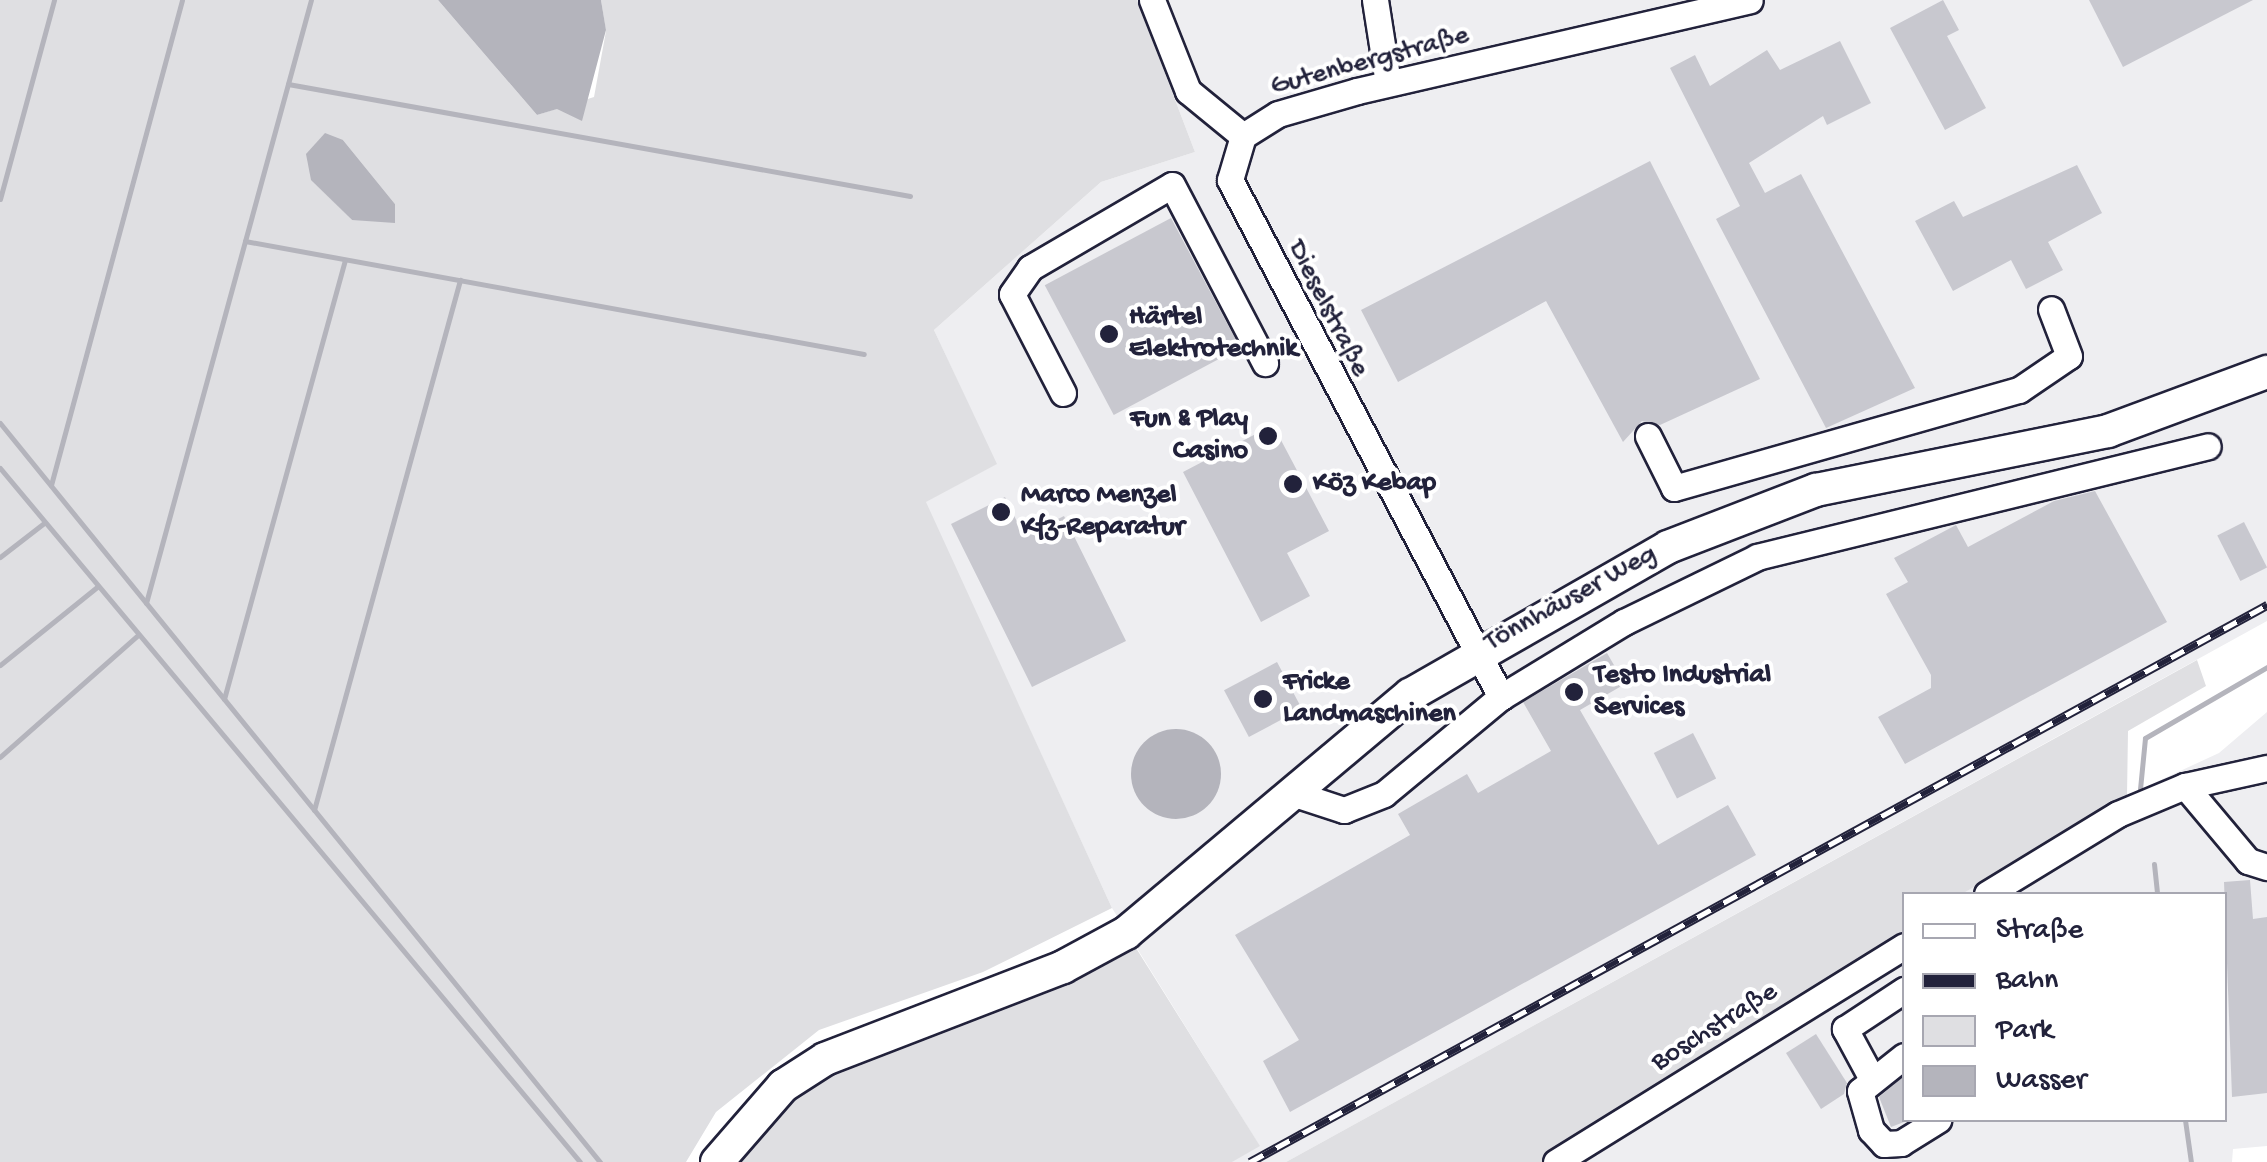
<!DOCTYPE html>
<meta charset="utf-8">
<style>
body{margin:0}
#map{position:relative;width:2267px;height:1162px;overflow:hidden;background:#fff;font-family:"Gochi Hand",sans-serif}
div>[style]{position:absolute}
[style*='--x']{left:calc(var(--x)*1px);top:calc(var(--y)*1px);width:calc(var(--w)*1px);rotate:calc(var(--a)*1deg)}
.built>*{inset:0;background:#eeeef1}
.green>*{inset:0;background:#dfdfe2}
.water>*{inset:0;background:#b4b4bc}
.round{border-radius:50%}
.stream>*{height:5px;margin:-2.5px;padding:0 2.5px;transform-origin:2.5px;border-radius:2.5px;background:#b4b4bc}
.building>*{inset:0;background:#c8c8cf;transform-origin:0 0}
.roads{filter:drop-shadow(2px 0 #22223b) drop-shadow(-2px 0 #22223b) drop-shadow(0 2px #22223b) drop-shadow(0 -2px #22223b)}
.minor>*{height:25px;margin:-12.5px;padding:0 12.5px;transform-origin:12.5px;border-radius:12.5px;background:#fff}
.major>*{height:32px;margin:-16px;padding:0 16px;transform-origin:16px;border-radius:16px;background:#fff}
.rail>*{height:9px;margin-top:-4.5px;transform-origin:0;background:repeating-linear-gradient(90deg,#fff 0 15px,#22223b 0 30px);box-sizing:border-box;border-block:2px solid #22223b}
.dots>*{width:28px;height:28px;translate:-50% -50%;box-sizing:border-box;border:5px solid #fff;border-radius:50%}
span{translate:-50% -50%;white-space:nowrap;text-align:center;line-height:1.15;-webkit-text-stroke:8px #fff;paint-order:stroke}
.street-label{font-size:28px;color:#22223b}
.poi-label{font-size:28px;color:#22223b;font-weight:700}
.left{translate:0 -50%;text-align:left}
.right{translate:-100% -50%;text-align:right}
.legend{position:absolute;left:1902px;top:892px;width:325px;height:230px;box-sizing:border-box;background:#fff;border:2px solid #a7a7b1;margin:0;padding:12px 18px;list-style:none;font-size:30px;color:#22223b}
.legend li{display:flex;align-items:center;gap:20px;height:50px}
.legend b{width:50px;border:2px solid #a7a7b1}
</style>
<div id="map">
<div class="built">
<div style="clip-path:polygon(1137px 0,2267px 0,2267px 621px,1286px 1162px,1231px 1162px,1259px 1145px,1112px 908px,925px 502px,996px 464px,934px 330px,1101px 182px,1195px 152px)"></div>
<div style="clip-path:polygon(2267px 712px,2267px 1146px,2233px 1149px,2232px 1162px,1544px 1162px,1904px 931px,1904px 1120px,2224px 1120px,2224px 894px,1962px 894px,2087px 814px,2219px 753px)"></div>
</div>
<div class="green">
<div style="clip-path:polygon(evenodd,0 0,438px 0,537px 115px,594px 97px,606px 31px,601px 0,1137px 0,1195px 152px,1101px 182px,934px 330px,997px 464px,926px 502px,1112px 908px,983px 972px,819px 1030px,716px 1112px,686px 1162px,0 1162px,0 0,343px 140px,395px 204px,352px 220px,311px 179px,343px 140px)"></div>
<div style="clip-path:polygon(2197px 660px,2206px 686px,2128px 731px,2127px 796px,1962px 894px,1904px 894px,1904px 931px,1544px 1162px,1286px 1162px)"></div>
<div style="clip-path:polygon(1131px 940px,1260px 1146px,1232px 1162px,727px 1162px,754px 1126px,830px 1067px)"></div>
</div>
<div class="water">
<div style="clip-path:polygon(438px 0,601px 0,606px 30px,582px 121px,557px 109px,537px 115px)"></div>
<div style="clip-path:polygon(325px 133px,343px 140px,395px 204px,395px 223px,352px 220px,311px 180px,306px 154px)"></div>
<div class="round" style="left:1131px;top:729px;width:90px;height:90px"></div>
</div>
<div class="stream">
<div style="--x:288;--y:84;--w:632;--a:10.21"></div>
<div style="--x:0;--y:199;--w:206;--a:-74.8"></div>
<div style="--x:245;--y:241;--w:629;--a:10.35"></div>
<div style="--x:0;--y:423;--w:952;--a:50.93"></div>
<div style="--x:0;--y:468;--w:904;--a:50.11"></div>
<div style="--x:51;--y:485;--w:502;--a:-74.88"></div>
<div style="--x:0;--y:557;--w:56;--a:-37.7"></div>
<div style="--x:146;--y:603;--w:625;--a:-74.7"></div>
<div style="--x:0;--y:665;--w:124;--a:-38.8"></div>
<div style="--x:224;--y:699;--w:455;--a:-74.6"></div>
<div style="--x:0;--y:757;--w:184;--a:-41.5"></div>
<div style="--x:2140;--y:789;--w:51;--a:-84.4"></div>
<div style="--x:2145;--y:738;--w:141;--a:-30.2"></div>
<div style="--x:314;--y:810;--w:550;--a:-74.6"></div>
<div style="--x:2154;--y:864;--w:30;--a:84"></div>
<div style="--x:2185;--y:1120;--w:42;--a:81.9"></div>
</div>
<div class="building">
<div style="clip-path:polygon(1943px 0,1959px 30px,1947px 36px,1986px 108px,1945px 130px,1890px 28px)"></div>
<div style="clip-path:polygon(2089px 0,2253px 0,2123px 67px)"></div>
<div style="clip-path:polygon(1840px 41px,1871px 103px,1827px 125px,1823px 116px,1749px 163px,1765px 193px,1801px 174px,1915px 388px,1826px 428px,1716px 219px,1740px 206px,1670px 68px,1695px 55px,1710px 86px,1767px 50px,1780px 70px)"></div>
<div style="clip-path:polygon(1650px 161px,1760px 379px,1660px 425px,1642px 421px,1623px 442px,1546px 301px,1398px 382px,1361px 310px)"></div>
<div style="clip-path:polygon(2077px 165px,2102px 213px,2048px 242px,2063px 270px,2026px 289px,2011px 260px,1953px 291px,1915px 221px,1954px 201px,1963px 217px)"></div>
<div style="left:1171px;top:218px;width:147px;height:143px;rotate:62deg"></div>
<div style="clip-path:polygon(1273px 425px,1329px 531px,1287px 553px,1310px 596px,1261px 622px,1183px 472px)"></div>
<div style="clip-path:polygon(2095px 491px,2167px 622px,1905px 764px,1878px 717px,1931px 688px,1931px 675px,1886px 594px,1908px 582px,1894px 558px,1956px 525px,1968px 547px,2054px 501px)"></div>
<div style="clip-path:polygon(1005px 497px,1024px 536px,1064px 516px,1126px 641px,1032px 687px,951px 524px)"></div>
<div style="left:2244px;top:522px;width:51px;height:30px;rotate:63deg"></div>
<div style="clip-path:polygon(1607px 653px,1625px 684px,1580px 710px,1658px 845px,1728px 805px,1756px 855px,1290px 1112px,1263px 1061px,1299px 1040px,1235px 935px,1410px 835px,1398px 814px,1467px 774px,1478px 793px,1551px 751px,1523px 702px)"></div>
<div style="left:1277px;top:662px;width:53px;height:60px;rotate:62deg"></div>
<div style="left:1693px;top:733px;width:51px;height:44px;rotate:63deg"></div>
<div style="clip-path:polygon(2250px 880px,2253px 919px,2267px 917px,2267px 1093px,2232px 1097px,2224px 882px)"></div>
<div style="clip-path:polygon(1816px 1034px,1847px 1083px,1844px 1094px,1821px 1109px,1786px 1053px)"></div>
<div style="clip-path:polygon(1904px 1076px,1904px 1122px,1891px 1127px,1879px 1097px)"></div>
</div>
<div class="roads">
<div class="minor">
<div style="--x:1152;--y:0;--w:98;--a:68.4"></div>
<div style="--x:1188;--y:91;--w:71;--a:39.3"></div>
<div style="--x:1243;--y:136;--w:46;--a:106.5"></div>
<div style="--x:1230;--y:180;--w:584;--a:62.34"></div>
<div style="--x:1501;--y:697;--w:144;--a:-31.4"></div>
<div style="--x:1624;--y:622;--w:148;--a:-26"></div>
<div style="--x:1757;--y:557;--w:464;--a:-13.8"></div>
<div style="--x:1375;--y:0;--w:84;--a:81.1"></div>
<div style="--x:1243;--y:136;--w:41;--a:-32.2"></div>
<div style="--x:1278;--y:114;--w:82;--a:-16.2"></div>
<div style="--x:1357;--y:91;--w:403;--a:-13"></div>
<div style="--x:1063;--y:393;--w:111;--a:-117.3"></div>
<div style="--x:1012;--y:294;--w:32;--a:-55"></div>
<div style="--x:1030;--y:268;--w:164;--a:-30.3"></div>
<div style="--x:1172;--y:185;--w:201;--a:62.4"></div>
<div style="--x:1648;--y:436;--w:58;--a:63.4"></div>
<div style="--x:1674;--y:488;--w:359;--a:-15.9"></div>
<div style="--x:2019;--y:390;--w:60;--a:-34.2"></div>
<div style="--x:2069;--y:356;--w:50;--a:-111"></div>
<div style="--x:2185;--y:786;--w:98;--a:50"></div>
<div style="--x:2248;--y:861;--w:20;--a:18"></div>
<div style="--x:1289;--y:792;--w:58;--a:18.1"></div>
<div style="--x:1344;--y:810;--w:43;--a:-21.8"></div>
<div style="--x:1384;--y:794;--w:152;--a:-39.7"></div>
<div style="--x:1987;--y:894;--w:153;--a:-31.4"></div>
<div style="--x:2118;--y:814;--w:73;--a:-22.7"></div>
<div style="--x:2185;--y:786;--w:84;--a:-12.4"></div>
<div style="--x:1904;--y:1056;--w:56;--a:141.5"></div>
<div style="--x:1860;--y:1091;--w:41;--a:74.2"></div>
<div style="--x:1871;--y:1130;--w:19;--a:47"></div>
<div style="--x:1884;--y:1144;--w:17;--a:-3"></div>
<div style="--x:1901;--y:1143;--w:44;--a:-31.9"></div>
<div style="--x:1871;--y:1077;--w:55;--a:-118.4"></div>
<div style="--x:1845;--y:1029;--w:71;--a:-33.5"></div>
<div style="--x:1556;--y:1162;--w:410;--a:-31.8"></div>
</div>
<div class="major">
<div style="--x:717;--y:1162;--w:101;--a:-49"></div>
<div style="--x:783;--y:1086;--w:50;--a:-32.7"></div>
<div style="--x:825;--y:1059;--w:255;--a:-21.1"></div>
<div style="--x:1063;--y:967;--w:72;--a:-28.4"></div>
<div style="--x:1126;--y:933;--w:371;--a:-40"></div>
<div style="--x:1410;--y:695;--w:297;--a:-29.8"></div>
<div style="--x:1668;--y:547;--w:159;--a:-21.1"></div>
<div style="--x:1816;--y:490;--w:298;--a:-11.4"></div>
<div style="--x:2108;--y:431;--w:170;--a:-20.4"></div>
</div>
</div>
<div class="rail">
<div style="--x:1250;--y:1162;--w:1160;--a:-28.71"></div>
</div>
<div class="dots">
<div style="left:1109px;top:334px;background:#22223b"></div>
<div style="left:1268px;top:436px;background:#22223b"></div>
<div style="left:1293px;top:484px;background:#22223b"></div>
<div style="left:1001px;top:512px;background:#22223b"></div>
<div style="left:1574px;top:692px;background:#22223b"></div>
<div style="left:1263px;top:699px;background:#22223b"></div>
</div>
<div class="street-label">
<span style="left:1370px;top:62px;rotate:-15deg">Gutenbergstraße</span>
<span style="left:1327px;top:309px;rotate:63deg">Dieselstraße</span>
<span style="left:1571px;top:599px;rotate:-29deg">Tönnhäuser Weg</span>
<span style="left:1715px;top:1028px;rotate:-32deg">Boschstraße</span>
</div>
<div class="poi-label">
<span class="left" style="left:1129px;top:334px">Härtel<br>Elektrotechnik</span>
<span class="right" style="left:1248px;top:436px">Fun &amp; Play<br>Casino</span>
<span class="left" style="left:1313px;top:484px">Köz Kebap</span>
<span class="left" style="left:1021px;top:512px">Marco Menzel<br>Kfz-Reparatur</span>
<span class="left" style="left:1594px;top:692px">Testo Industrial<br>Services</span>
<span class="left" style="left:1283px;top:699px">Fricke<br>Landmaschinen</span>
</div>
<ul class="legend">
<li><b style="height:12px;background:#fff"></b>Straße</li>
<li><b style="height:12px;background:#22223b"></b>Bahn</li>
<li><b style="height:28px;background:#dfdfe2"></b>Park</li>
<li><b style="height:28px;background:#b4b4bc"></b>Wasser</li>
</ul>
</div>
